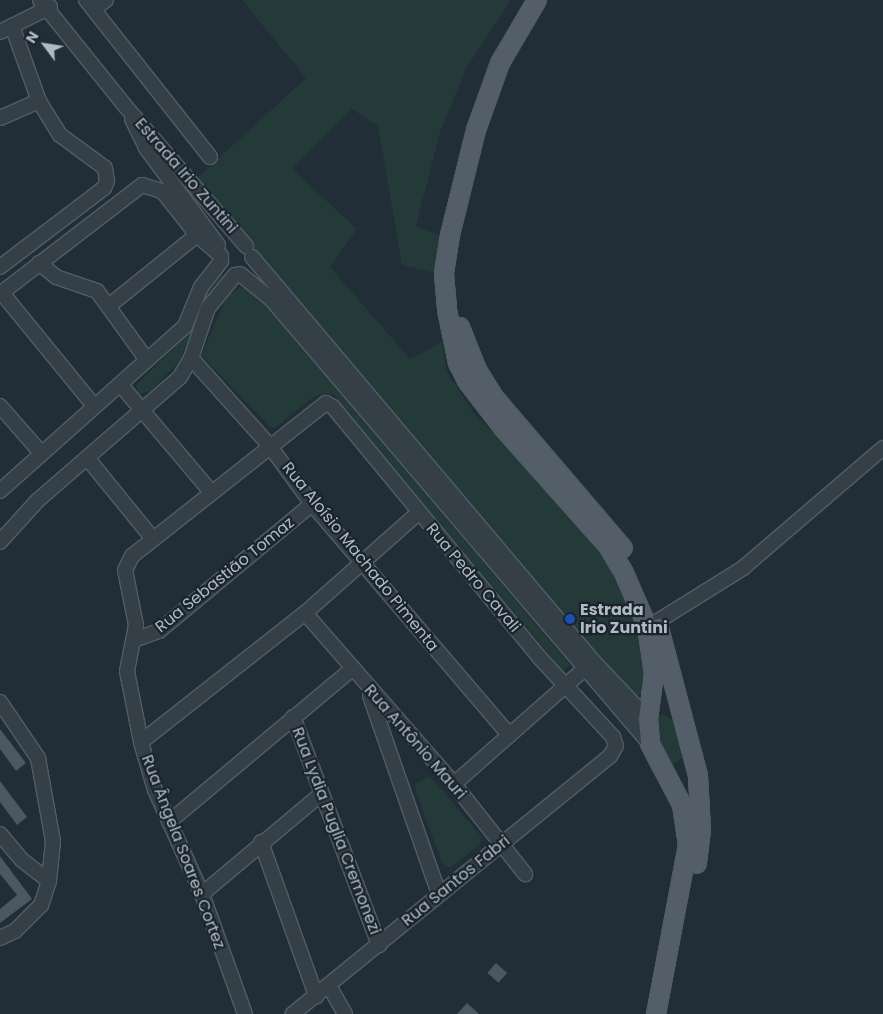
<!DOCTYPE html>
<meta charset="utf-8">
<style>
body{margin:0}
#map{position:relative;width:883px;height:1014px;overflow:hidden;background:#212d37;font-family:Poppins,sans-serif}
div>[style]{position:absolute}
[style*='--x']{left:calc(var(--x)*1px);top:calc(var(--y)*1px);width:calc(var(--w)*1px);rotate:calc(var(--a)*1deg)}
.green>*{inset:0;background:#243a39}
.building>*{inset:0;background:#495863;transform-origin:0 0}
.roads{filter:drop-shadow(1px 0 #525d65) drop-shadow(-1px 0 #525d65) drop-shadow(0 1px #525d65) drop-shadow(0 -1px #525d65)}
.minor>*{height:14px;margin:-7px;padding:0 7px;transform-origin:7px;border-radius:7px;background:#353f48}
.major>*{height:18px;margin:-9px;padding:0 9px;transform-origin:9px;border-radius:9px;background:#535e68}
.dots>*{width:14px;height:14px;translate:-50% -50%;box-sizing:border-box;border:2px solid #1a242c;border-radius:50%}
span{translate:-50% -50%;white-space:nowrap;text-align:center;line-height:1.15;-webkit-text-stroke:4.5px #1a242c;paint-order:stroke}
.street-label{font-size:16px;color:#afbac4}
.poi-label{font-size:16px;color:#afbac4;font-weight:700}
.left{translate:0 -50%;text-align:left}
.north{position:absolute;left:20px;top:20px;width:50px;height:50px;-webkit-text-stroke:4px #1a242c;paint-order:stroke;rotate:301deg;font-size:14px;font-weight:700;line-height:20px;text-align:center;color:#afbac4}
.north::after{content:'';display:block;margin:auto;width:18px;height:22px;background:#afbac4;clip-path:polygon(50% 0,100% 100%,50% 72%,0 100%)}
</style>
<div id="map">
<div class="green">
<div style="clip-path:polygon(242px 0,511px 0,467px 67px,440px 132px,416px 226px,441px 236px,435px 273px,402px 265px,378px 126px,352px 109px,292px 169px,357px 229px,330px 267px,410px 359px,442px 342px,447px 372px,473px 412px,602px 550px,638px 624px,646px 669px,644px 694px,630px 696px,196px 179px,306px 78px)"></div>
<div style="clip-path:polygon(220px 270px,224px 274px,205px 302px,178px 363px,151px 391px,138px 394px,136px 385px,187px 335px,205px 292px)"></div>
<div style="clip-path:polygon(240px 287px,253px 290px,570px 665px,563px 671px,333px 394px,315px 396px,275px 428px,270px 427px,201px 355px,227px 297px)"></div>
<div style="clip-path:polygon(663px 714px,675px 721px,684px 751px,683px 757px,673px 765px,654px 737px,655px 718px)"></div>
<div style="clip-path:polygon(430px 776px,481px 836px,480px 844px,450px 868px,442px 863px,415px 789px,416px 783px)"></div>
</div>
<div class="building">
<div style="clip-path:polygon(0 729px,26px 763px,16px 771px,0 749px)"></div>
<div style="clip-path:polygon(0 781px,27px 817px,17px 825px,0 802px)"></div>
<div style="clip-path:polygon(0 856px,32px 899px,0 923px,0 909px,17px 895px,0 874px)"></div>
<div style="left:496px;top:963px;width:15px;height:13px;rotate:42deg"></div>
<div style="clip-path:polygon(467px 1003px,479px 1014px,457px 1014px)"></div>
</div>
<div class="roads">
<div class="minor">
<div style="--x:40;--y:0;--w:137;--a:51.2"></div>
<div style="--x:126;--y:107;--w:184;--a:49.2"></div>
<div style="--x:86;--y:0;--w:200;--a:51.7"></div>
<div style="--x:94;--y:9;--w:15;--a:-37"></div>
<div style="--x:0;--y:32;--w:56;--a:-26.6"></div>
<div style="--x:0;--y:118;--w:43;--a:-23.6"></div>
<div style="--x:132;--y:119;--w:32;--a:64"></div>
<div style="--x:146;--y:148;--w:121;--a:53.4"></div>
<div style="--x:252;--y:257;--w:530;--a:49.82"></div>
<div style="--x:594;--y:662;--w:79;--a:46.5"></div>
<div style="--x:39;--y:263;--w:22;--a:39"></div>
<div style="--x:56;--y:277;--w:43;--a:18.9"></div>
<div style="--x:97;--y:291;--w:85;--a:54.1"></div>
<div style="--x:0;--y:267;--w:131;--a:-37.2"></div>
<div style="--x:104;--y:188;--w:8;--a:-67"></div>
<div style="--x:107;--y:181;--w:13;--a:-99"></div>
<div style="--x:105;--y:168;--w:56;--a:-143.7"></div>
<div style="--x:60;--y:135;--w:40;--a:-122"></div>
<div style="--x:39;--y:101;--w:80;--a:-109.8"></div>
<div style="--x:240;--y:274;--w:40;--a:39"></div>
<div style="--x:271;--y:299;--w:585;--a:49.58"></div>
<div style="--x:2;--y:293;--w:146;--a:50.8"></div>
<div style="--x:0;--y:294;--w:179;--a:-37.5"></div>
<div style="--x:142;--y:185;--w:21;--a:17"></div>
<div style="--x:162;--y:191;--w:56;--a:51.5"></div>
<div style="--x:197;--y:235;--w:32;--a:41"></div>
<div style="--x:110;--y:305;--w:112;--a:-38.8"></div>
<div style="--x:191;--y:358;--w:117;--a:48.1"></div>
<div style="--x:269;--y:445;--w:73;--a:53.9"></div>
<div style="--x:312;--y:504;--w:304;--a:49.5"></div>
<div style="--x:120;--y:384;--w:141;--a:49.9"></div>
<div style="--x:0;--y:406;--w:62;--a:48.9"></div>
<div style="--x:88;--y:459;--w:103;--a:50.9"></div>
<div style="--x:0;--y:491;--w:248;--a:-41.7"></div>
<div style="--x:185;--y:326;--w:42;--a:-67.7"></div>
<div style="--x:201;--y:287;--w:33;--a:-52"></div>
<div style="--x:0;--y:542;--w:55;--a:-47.9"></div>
<div style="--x:37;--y:501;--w:189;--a:-40.9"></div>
<div style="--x:180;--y:377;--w:22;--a:-60"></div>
<div style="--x:191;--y:358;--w:53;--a:-71.2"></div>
<div style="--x:208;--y:308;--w:43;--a:-50.7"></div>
<div style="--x:305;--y:613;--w:227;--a:48.9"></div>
<div style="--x:454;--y:784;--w:115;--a:51.7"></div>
<div style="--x:658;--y:621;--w:100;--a:-31.9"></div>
<div style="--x:743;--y:568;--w:184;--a:-40.6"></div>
<div style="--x:134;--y:640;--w:27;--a:-20"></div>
<div style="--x:159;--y:631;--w:199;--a:-39.7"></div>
<div style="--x:370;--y:696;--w:210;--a:70.8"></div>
<div style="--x:0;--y:702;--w:68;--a:55.8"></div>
<div style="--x:38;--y:758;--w:84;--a:79.8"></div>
<div style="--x:53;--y:841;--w:40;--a:95.7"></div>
<div style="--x:49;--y:881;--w:25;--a:108"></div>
<div style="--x:41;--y:905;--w:37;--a:135"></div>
<div style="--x:15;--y:931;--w:17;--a:155"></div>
<div style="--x:293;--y:717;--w:244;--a:69.3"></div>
<div style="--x:141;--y:742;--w:209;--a:-38.2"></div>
<div style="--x:305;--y:613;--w:152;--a:-41.5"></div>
<div style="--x:454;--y:784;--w:181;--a:-41.4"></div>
<div style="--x:169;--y:822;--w:240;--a:-39.9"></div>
<div style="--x:0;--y:834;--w:34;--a:50"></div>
<div style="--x:22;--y:860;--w:34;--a:38"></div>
<div style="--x:261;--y:842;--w:164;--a:70.3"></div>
<div style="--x:202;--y:894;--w:154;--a:-40"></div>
<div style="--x:329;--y:986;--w:32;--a:60"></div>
<div style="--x:245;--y:1014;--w:127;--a:-109.7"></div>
<div style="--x:202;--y:894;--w:114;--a:-114.3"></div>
<div style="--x:155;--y:790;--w:50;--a:-106.3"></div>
<div style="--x:141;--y:742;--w:72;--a:-101.2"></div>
<div style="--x:127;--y:671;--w:47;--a:-78.9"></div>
<div style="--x:136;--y:625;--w:56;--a:-101.3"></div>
<div style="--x:125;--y:570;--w:16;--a:-63"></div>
<div style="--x:132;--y:556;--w:247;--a:-38.3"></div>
<div style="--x:326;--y:403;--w:8;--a:30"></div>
<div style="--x:333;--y:407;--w:324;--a:50.5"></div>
<div style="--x:539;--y:657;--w:109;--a:47.2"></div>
<div style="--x:613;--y:737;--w:9;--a:72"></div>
<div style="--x:616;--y:746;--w:12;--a:121"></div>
<div style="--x:610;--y:756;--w:409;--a:140.9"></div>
</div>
<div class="major">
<div style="--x:537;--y:0;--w:73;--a:120.4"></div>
<div style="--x:500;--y:63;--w:71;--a:109.7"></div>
<div style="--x:476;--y:130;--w:108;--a:103.9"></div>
<div style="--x:450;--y:235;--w:39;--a:99"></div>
<div style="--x:444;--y:274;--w:36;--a:85"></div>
<div style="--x:447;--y:310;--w:54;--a:78.3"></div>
<div style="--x:458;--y:363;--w:20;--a:63"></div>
<div style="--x:467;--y:381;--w:59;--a:52.5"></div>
<div style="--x:503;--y:428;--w:158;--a:48.3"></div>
<div style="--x:608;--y:546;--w:31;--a:59"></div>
<div style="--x:624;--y:573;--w:58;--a:66.5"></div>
<div style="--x:647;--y:626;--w:49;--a:81.7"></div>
<div style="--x:654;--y:674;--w:45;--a:97.6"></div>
<div style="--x:648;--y:719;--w:25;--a:85"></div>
<div style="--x:650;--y:744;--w:69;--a:62.3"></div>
<div style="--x:682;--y:805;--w:40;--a:81.5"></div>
<div style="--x:688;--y:845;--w:172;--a:100.7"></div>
<div style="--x:460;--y:327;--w:46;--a:68.4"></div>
<div style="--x:477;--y:370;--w:31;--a:58"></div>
<div style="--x:493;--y:396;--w:200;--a:49.5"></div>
<div style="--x:659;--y:628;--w:153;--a:75.2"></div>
<div style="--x:698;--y:776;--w:54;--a:86.8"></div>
<div style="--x:701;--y:830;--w:34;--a:97"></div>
</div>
</div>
<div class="dots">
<div style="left:570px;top:619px;background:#1a4fb4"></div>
</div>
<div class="street-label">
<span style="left:186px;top:176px;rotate:49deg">Estrada Irio Zuntini</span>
<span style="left:360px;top:557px;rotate:51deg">Rua Aloísio Machado Pimenta</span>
<span style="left:225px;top:575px;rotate:-39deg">Rua Sebastião Tomaz</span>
<span style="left:473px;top:578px;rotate:50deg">Rua Pedro Cavali</span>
<span style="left:415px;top:742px;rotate:49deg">Rua Antônio Mauri</span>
<span style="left:336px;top:831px;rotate:69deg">Rua Lydia Puglia Cremonezi</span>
<span style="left:183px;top:852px;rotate:69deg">Rua Ângela Soares Cortez</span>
<span style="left:456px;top:881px;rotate:-39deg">Rua Santos Fabri</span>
</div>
<div class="poi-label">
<span class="left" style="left:580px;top:619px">Estrada<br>Irio Zuntini</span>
</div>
<div class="north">N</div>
</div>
